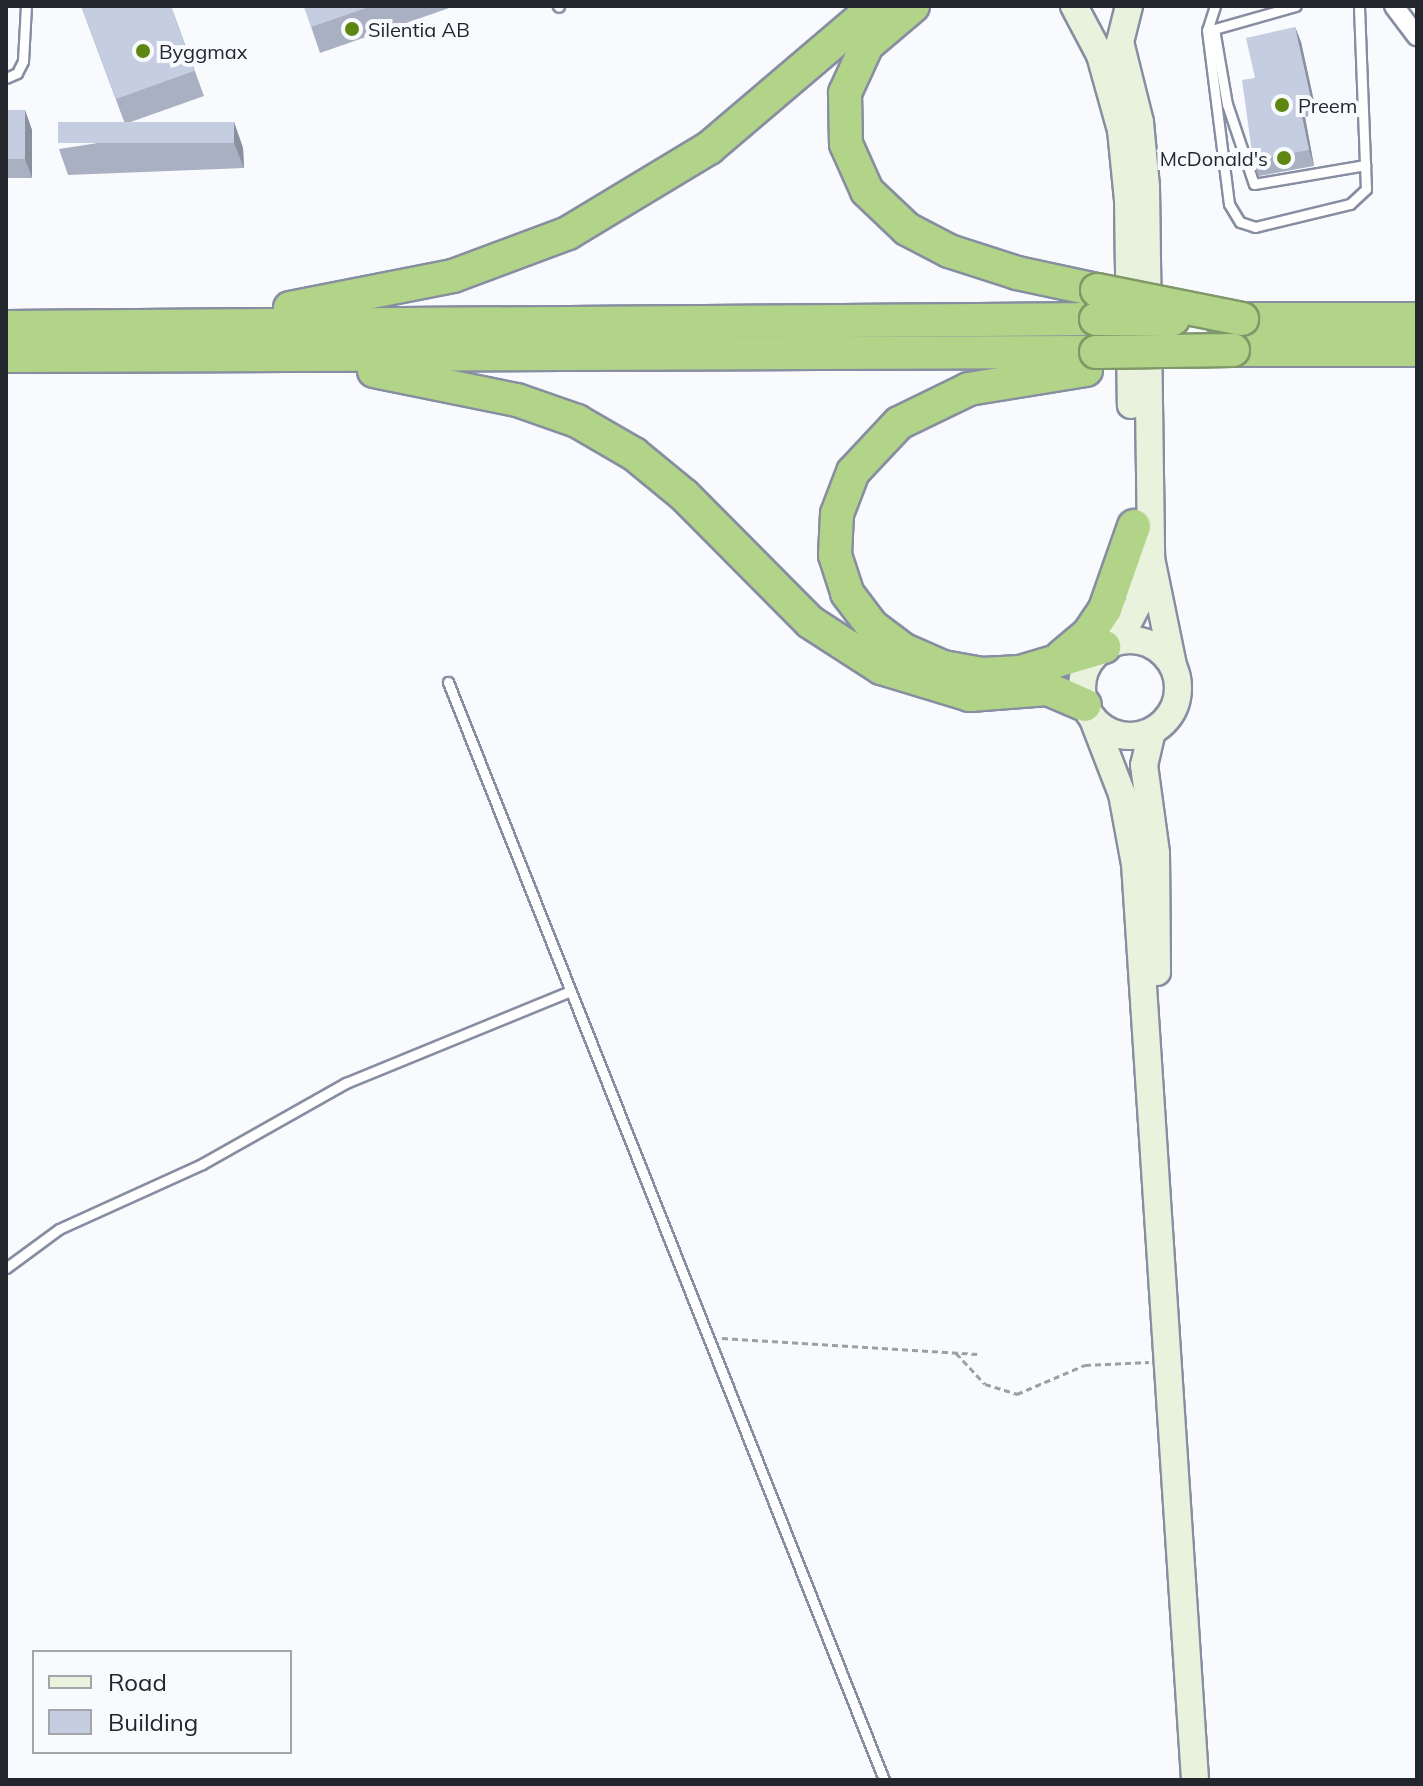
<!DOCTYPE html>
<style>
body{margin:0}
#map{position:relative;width:1423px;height:1786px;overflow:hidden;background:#f8fafe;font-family:Mulish,sans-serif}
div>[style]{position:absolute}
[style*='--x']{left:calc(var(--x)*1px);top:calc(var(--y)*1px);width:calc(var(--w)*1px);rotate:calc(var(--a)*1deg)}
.path>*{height:3px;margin-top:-1.5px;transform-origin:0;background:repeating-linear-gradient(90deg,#9d9fa4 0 6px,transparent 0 10px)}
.roads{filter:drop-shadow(2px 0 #878ea1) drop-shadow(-2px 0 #878ea1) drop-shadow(0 2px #878ea1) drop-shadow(0 -2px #878ea1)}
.lane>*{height:9px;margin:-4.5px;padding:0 4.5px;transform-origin:4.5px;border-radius:4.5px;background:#fff}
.street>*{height:18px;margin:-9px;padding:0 9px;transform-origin:9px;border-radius:9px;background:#fff}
.secondary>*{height:26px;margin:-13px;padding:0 13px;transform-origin:13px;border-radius:13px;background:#e8f2dc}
.secondary>.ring{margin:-13px;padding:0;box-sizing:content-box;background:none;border:26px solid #e8f2dc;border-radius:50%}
.highway>*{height:32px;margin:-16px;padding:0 16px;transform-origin:16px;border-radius:16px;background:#b2d489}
.bridges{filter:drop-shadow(2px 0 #809769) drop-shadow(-2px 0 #809769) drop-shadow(0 2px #809769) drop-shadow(0 -2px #809769)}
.highway-bridge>*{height:32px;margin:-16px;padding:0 16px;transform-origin:16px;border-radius:16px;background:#b2d489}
.wall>*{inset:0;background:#a9b0c2}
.shaded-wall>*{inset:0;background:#8a909e}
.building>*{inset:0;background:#c5cde1;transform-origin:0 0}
.dots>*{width:22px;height:22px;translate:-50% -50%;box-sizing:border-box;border:4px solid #f8fafe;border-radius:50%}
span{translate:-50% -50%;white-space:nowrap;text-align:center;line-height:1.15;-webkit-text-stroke:8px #f8fafe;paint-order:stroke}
.poi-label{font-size:20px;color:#23262d}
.left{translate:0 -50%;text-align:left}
.right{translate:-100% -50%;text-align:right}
.frame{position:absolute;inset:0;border:8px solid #23262d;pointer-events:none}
.legend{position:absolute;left:32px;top:1650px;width:260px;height:104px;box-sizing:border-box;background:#f8fafe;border:2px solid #a3a5aa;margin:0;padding:10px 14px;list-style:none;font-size:24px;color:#23262d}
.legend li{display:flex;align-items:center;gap:16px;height:40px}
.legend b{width:40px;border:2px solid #a3a5aa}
</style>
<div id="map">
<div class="path">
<div style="--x:722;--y:1338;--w:256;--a:3.6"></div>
<div style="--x:956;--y:1353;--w:42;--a:46.9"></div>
<div style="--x:985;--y:1384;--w:34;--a:17"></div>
<div style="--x:1017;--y:1394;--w:74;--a:-23.1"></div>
<div style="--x:1085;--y:1365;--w:64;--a:-2.7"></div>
</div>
<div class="roads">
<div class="lane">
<div style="--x:558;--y:6;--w:1;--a:45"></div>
<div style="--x:1215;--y:6;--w:25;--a:108"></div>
<div style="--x:1207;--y:30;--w:175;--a:82.8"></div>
<div style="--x:1229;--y:204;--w:21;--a:59"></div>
<div style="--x:1240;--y:222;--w:16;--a:18"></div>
<div style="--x:1255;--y:227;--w:98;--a:-13.6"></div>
<div style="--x:1350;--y:204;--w:22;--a:-43"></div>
<div style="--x:1366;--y:189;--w:183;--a:-92.2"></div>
<div style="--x:1214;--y:29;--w:76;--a:80.2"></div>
<div style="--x:1227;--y:104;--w:84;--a:71.4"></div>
<div style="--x:1254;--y:184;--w:113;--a:-9.7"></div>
<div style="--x:1211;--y:30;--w:88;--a:-15.8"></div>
<div style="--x:6;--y:78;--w:12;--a:-24"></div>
<div style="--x:17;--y:73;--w:13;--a:-63"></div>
<div style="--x:23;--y:61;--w:55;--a:-86.9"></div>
<div style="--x:448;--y:682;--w:1181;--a:68.34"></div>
<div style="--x:6;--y:1268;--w:66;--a:-36.3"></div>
<div style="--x:59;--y:1229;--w:157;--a:-24.4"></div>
<div style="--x:202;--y:1164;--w:165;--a:-29.4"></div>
<div style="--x:346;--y:1083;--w:240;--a:-22.3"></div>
</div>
<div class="street">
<div style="--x:1394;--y:6;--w:38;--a:53"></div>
</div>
<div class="secondary">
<div style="--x:1074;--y:6;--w:55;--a:62"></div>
<div style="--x:1100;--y:55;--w:78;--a:74.4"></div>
<div style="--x:1121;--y:130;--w:70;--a:84.3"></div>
<div style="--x:1128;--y:200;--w:205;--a:89.2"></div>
<div style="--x:1129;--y:6;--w:37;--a:104"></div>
<div style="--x:1120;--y:42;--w:82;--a:76"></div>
<div style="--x:1140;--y:122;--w:65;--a:84.7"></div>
<div style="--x:1146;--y:187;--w:371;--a:89.2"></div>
<div style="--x:1151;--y:558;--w:109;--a:78.4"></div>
<div class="ring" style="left:1082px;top:640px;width:70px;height:70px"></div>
<div style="--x:1119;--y:640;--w:43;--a:-62.2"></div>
<div style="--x:1139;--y:602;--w:38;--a:-95"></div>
<div style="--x:1093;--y:719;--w:80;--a:68.9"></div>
<div style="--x:1122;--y:794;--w:71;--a:79.5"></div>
<div style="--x:1135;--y:864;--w:918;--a:86.25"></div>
<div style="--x:1152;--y:731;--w:35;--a:103"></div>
<div style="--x:1144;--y:765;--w:89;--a:82.2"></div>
<div style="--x:1156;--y:853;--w:119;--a:89.5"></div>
</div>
<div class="highway">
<div style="--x:913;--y:6;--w:60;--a:139.7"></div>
<div style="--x:867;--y:45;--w:53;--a:114.6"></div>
<div style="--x:845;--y:93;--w:51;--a:88.9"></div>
<div style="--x:846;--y:144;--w:51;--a:65.9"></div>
<div style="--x:867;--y:191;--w:55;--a:43.5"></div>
<div style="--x:907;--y:229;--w:47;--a:27.6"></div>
<div style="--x:949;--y:251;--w:71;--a:17.9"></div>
<div style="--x:1017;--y:273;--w:82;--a:12"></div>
<div style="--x:290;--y:308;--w:166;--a:-11.1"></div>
<div style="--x:453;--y:276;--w:123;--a:-20.5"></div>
<div style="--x:568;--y:233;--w:165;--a:-31.1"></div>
<div style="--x:709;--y:148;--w:219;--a:-40.4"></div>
<div style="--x:1221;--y:319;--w:196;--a:0"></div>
<div style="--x:6;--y:327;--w:1090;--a:-0.42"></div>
<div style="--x:1233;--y:350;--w:184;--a:0"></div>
<div style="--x:6;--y:356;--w:1090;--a:-0.21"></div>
<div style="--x:1086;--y:370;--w:119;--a:170.8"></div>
<div style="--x:969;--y:389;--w:78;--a:154.1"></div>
<div style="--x:899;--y:423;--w:67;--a:133.2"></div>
<div style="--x:853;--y:472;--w:45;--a:110.9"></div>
<div style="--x:837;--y:514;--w:41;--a:92.8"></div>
<div style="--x:835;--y:555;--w:40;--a:72"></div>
<div style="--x:847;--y:593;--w:41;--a:52.9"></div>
<div style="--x:872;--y:626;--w:40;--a:37"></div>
<div style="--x:904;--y:650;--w:43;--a:23.6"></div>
<div style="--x:943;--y:667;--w:40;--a:10"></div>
<div style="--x:982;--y:674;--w:38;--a:-3"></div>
<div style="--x:1020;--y:672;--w:88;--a:-16.6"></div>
<div style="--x:374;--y:371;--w:146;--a:11.5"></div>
<div style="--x:517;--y:400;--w:64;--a:19.3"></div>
<div style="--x:577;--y:421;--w:66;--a:30.1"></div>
<div style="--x:634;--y:454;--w:65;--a:39.4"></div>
<div style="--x:684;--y:495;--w:179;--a:45.2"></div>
<div style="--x:810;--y:622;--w:85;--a:32.9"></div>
<div style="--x:881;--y:668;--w:93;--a:16.9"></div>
<div style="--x:970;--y:695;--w:78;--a:-4.4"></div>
<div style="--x:1048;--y:689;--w:40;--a:23.4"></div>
<div style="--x:1062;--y:656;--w:35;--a:-40"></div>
<div style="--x:1089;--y:633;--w:29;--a:-56"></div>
<div style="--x:1105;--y:609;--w:88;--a:-70.7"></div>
</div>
</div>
<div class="bridges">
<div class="highway-bridge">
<div style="--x:1097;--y:290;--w:148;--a:11.3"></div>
<div style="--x:1096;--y:319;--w:77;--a:0"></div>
<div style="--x:1096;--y:352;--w:137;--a:-0.8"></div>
</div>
</div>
<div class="wall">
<div style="clip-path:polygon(81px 6px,171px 6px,204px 96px,125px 124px)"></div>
<div style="clip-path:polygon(304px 6px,455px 6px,320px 53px)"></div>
<div style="clip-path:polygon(1295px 27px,1301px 42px,1317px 115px,1305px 117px,1314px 166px,1259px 176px,1253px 160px,1255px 78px)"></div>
<div style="clip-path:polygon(25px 110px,32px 130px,32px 178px,6px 178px,6px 111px)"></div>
<div style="clip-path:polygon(234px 122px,243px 148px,244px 168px,68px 175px,59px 149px)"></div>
</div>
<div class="shaded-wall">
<div style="clip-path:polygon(1295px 27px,1301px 42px,1317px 115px,1311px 99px)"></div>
<div style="clip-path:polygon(1299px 102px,1305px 117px,1314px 166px,1309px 150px)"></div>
<div style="clip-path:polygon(25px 110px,32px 130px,32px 178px,25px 159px)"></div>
<div style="clip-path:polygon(234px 122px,243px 148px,244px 168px,234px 143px)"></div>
</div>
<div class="building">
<div style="clip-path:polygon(81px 6px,171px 6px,194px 71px,116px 99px)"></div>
<div style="clip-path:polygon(304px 6px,372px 6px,311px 27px)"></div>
<div style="clip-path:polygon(1295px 27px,1311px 99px,1299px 102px,1309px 150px,1253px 160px,1242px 80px,1255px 78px,1246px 38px)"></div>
<div style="left:25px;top:110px;width:49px;height:19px;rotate:90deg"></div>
<div style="left:234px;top:122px;width:21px;height:176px;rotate:90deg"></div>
</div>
<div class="dots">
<div style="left:352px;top:29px;background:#5e8712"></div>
<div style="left:143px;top:51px;background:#5e8712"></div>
<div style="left:1282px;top:105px;background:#5e8712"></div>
<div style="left:1284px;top:158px;background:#5e8712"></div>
</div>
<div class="poi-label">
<span class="left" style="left:368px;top:29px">Silentia AB</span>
<span class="left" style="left:159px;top:51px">Byggmax</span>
<span class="left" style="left:1298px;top:105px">Preem</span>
<span class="right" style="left:1268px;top:158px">McDonald's</span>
</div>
<div class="frame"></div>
<ul class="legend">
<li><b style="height:10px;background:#e8f2dc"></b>Road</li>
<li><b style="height:22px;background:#c5cde1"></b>Building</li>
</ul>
</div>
